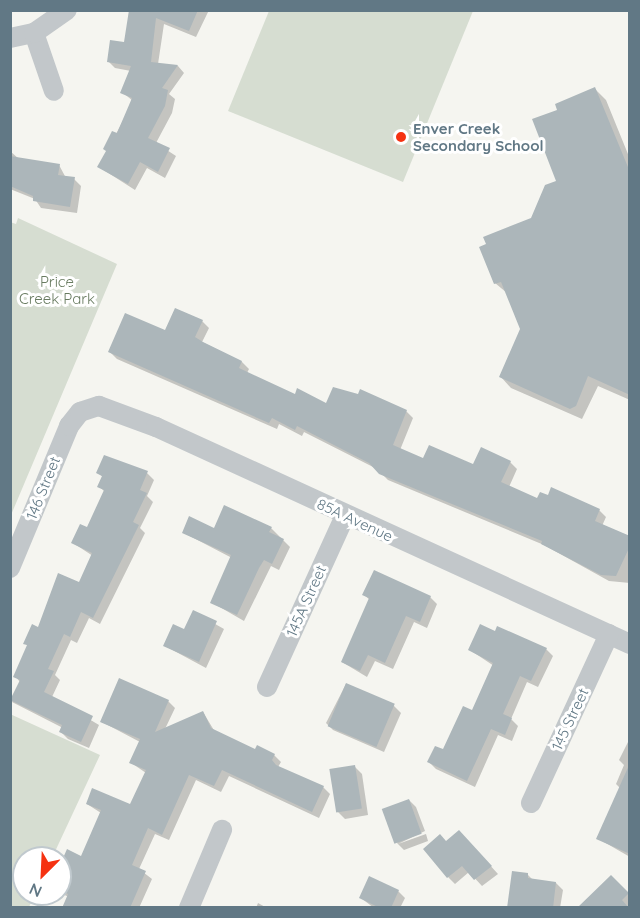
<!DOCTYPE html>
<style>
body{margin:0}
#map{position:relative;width:640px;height:918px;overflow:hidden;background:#f5f5f0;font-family:Quicksand,sans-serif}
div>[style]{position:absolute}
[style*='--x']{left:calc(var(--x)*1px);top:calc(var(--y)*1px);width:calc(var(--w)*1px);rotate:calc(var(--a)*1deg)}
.green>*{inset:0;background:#d6ddd1}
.shadow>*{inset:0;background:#0003}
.building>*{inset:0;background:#acb6ba;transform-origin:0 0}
.street>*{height:20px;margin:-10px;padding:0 10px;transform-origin:10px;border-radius:10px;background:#c2c7ca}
.dots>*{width:16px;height:16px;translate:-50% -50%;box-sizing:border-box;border:3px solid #fff;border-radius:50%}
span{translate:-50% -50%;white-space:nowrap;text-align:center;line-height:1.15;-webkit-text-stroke:6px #fff;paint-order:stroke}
.poi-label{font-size:15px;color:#617885;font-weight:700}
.left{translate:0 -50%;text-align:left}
.park-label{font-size:15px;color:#687b60}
.street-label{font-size:15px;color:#617885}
.frame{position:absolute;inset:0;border:12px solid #617885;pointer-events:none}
.north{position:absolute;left:12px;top:846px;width:60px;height:60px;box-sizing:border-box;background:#fff;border:2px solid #c0c9ce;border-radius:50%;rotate:204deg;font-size:16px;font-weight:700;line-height:24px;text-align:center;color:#617885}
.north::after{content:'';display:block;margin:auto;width:21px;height:27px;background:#f53211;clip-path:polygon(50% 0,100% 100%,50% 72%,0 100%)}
</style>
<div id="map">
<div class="green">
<div style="clip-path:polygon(269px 11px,473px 11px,403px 182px,228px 111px)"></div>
<div style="clip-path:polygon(18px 218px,117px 264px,11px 515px,10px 222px,16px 224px)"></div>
<div style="clip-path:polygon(10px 714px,100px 755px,52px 858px,24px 858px,24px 894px,35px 894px,29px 907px,11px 907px)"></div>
</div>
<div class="shadow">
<div style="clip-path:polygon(139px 10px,209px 10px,196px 37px,164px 24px,158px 64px,178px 66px,184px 73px,169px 94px,175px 99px,172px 113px,156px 143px,176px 156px,165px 178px,147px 168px,135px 190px,99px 167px,133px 101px,122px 92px,131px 71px,115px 68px,108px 61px,125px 44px)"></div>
<div style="clip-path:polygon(595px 89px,606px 100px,630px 159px,630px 400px,598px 386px,582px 419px,511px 388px,501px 377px,522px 329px,507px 293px,495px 283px,558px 182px,559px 110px)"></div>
<div style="clip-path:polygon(10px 151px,19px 159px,59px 165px,66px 178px,74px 179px,81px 186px,77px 213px,41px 208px,35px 199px,10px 189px)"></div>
<div style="clip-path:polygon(202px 321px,209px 328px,202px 342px,242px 362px,249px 369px,247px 373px,295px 396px,327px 405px,406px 411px,413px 418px,400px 450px,423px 460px,473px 466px,510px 462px,517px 469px,509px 487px,538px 500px,599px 510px,606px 517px,602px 526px,630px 538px,630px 583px,609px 581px,544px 545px,388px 480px,377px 469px,304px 432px,302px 436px,279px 424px,277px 429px,117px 359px,110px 352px)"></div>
<div style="clip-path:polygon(105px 457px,147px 473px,154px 480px,147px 496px,153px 502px,140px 528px,145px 533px,100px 624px,89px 618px,77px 643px,71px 640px,55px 675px,60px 680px,52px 697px,99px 725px,89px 748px,68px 739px,61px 732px,63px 728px,12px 702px,20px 682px,15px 676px,28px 646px,25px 643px,80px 584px,93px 556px,73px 543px,88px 529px,105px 492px,99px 486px,103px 477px,98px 473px)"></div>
<div style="clip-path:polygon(271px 528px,290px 547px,279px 570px,271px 566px,244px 621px,211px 602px,232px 558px,184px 533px)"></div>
<div style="clip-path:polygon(375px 572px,430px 597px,437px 604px,427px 628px,414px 622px,393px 669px,375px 661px,367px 677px,342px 662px,370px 600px,364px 595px)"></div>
<div style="clip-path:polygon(194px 612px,224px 629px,206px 668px,165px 646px,185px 631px)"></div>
<div style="clip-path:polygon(546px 649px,553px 656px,538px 687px,527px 682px,511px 719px,518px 726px,512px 741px,498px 735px,475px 787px,436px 769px,429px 762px,444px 751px,473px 712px,494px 666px,470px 650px)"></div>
<div style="clip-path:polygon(346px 684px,394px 706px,401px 713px,384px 752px,333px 730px,326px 723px)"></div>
<div style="clip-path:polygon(168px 701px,175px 708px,165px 729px,203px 712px,215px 732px,255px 751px,274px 755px,281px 762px,278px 767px,323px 787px,330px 794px,319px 818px,229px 776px,221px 792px,196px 780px,169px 840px,155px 834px,139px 869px,152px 879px,139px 908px,64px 908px,69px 897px,60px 893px,60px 868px,82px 858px,101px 813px,87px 804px,131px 806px,146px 773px,130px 762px,140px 742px,102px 722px)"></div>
<div style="clip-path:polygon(630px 738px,630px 857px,597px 838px,620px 788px,616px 784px,624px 765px,619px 760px)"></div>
<div style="clip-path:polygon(355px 767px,362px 774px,368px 815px,345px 819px,338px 812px)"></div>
<div style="clip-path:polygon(409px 800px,416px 807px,425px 831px,398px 844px,426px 834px,428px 841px,404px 850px,397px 843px)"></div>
<div style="clip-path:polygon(466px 839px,498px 874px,482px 886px,469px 872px,455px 884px,448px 877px,447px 842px)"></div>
<div style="clip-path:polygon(528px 875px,533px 880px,556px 883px,563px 890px,560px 908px,509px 908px)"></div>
<div style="clip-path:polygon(611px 877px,630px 895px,630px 908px,586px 908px)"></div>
<div style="clip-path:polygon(398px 891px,405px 898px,400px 908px,374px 908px,361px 898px)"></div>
<div style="clip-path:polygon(258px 903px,267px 908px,256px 908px)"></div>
</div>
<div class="building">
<div style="clip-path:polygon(129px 10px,198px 10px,189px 31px,156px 18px,151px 62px,178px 65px,162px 88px,168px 90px,165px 106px,148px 138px,170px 148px,158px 172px,140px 162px,128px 184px,97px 167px,106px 151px,103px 149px,112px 131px,117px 133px,132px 98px,120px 93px,131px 66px,107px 62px,110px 40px,124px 42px)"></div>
<div style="clip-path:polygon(595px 87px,630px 172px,630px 395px,588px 376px,576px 406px,570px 409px,499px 377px,520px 329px,501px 282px,494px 284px,479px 247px,486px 244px,483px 237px,531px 218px,545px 185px,556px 181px,532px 119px,557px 110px,555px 104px)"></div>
<div style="clip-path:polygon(10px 156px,60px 164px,58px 175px,75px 177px,70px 207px,33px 201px,33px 196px,10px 186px)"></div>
<div style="clip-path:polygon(175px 308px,203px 320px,195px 337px,203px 342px,242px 361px,239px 368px,295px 394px,297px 388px,326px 403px,333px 387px,358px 394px,360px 389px,407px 410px,393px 445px,423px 458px,429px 445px,473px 464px,481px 447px,511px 461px,501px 482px,537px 498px,540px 492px,548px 495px,551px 487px,600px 509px,595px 521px,630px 536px,630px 546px,616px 576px,601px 575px,541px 544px,542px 541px,379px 474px,369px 463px,297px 426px,295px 430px,272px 418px,269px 423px,108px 352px,125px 313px,165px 330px)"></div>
<div style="clip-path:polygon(104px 455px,148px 471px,140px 490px,147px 493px,133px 522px,139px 525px,93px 618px,81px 612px,70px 637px,64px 634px,48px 669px,54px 671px,44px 692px,93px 716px,81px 742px,59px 732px,62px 725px,10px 700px,20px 680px,13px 677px,27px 645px,23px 644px,32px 624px,38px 627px,58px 573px,79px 582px,92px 553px,71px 543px,80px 524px,87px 527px,104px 490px,97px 487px,102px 476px,96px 473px)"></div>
<div style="clip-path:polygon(224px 505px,272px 527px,269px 532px,284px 539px,272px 564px,264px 560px,259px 568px,237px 615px,210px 603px,231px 555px,182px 533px,189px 516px,214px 528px)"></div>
<div style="clip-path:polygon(374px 570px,431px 596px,420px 622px,406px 616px,385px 663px,368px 655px,360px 671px,341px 662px,369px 598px,362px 595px)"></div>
<div style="clip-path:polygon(193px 610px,217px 621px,199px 662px,163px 646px,173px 624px,184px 629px)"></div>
<div style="clip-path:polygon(480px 624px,495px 631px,497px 626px,547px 648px,531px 681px,520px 676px,503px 714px,512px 718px,505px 735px,491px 729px,467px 781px,427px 762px,435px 746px,443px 749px,463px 706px,472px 710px,493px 663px,468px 650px)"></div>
<div style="clip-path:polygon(119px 678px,169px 700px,155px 732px,203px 711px,211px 728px,255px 749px,257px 745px,275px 754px,272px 760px,276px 765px,324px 786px,312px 812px,222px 770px,214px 786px,189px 775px,162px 835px,148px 828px,132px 865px,146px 871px,130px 908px,62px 908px,68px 894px,60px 890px,60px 865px,67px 849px,81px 856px,101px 810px,86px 804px,92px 788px,130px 804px,146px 770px,129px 763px,140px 739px,100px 722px)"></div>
<div style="left:346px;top:683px;width:53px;height:47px;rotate:23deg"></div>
<div style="clip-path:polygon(630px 763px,630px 854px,596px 839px)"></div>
<div style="left:355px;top:765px;width:44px;height:26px;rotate:81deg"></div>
<div style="left:409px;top:799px;width:37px;height:29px;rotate:70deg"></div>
<div style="clip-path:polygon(459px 830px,492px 866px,474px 880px,462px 866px,447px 878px,423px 849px,440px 834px,446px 841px)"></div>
<div style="clip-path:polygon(512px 871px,528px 873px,528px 878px,556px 882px,553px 908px,507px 908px)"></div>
<div style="clip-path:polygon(611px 875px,629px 893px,622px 900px,629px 908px,577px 908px)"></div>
<div style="clip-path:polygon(369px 876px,399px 890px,391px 908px,380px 908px,359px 898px)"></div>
</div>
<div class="street">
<div style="--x:34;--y:33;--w:61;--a:71"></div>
<div style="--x:10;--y:38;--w:25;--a:-12"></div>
<div style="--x:34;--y:33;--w:40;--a:-34.9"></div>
<div style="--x:10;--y:568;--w:154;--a:-67.4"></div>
<div style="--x:69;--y:426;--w:18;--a:-52"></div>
<div style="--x:80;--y:412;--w:20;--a:-18"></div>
<div style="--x:99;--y:406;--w:61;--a:20.2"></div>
<div style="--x:156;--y:427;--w:521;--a:24.6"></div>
<div style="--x:267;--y:687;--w:188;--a:-65.5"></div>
<div style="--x:531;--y:803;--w:186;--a:-65.2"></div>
<div style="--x:189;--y:908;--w:85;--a:-67.1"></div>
</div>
<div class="dots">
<div style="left:401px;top:137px;background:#f53211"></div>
</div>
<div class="poi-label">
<span class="left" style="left:413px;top:137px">Enver Creek<br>Secondary School</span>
</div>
<div class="park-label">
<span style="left:57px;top:290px">Price<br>Creek Park</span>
</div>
<div class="street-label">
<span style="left:43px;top:488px;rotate:-68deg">146 Street</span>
<span style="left:355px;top:520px;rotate:25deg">85A Avenue</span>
<span style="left:306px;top:601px;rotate:-66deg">145A Street</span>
<span style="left:570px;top:719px;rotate:-65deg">145 Street</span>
</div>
<div class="frame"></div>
<div class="north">N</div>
</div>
